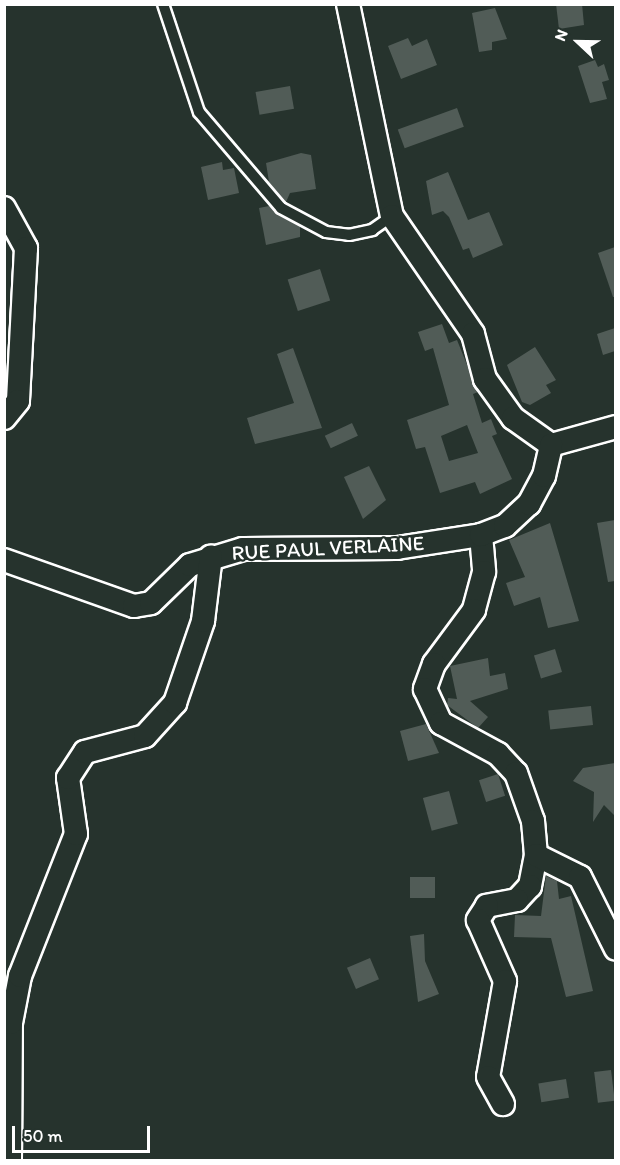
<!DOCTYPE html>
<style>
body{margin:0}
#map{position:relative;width:620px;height:1165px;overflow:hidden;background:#26332d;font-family:Itim,sans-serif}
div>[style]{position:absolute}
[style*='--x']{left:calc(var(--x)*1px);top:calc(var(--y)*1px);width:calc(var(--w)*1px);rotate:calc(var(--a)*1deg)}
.building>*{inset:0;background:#515c57;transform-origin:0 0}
.roads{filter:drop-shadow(2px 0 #fff) drop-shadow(-2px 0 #fff) drop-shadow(0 2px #fff) drop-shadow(0 -2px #fff)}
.service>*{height:10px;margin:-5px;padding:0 5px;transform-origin:5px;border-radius:5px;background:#26332d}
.minor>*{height:22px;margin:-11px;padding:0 11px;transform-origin:11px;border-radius:11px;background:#26332d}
span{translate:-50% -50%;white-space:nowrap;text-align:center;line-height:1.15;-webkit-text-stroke:4.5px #26332d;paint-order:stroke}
.street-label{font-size:21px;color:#fff}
.frame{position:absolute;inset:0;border:6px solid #fff;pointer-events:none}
.north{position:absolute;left:548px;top:12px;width:60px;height:60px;-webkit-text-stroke:4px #26332d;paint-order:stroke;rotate:292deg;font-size:16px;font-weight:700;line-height:24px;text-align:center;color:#fff}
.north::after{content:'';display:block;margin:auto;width:21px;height:27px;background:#fff;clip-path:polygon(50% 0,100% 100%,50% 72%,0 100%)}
.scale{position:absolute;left:12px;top:1126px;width:138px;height:27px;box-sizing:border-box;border:3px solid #fff;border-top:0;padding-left:8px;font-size:18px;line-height:21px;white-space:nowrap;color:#fff;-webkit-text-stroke:4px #26332d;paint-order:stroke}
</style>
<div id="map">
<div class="building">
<div style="clip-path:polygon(556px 4px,582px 4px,584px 25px,559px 29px)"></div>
<div style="clip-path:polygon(495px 8px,507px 39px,492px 42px,492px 50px,479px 52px,472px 13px)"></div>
<div style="clip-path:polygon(408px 38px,412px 46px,427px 39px,437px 65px,401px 79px,388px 46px)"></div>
<div style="clip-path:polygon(595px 60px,598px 67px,604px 64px,609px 80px,602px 82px,607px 99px,590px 103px,578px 66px)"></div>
<div style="left:290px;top:86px;width:23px;height:35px;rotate:80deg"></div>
<div style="left:457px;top:108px;width:20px;height:63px;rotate:70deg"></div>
<div style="clip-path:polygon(301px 153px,311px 155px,316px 189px,290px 193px,286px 202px,269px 182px,266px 163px)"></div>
<div style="clip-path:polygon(222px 162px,223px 170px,234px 168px,239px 193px,208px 200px,201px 167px)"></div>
<div style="clip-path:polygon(448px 172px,468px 220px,489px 212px,503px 245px,473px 258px,469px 248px,463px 250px,449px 217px,443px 211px,432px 215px,426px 181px)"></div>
<div style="clip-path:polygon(269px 206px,300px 226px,300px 237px,266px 245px,259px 208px)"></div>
<div style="clip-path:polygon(615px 247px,615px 297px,613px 297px,598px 253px)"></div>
<div style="left:320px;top:269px;width:33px;height:34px;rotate:72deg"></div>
<div style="clip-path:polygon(evenodd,442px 324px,449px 343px,457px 340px,478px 392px,473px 394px,482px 423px,491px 419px,497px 434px,492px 436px,512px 479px,480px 494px,475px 482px,440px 493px,425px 447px,416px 449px,407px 420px,449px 405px,433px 348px,425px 351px,418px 332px,442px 324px,467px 425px,478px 453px,449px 461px,441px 436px,467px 425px)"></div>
<div style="clip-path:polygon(615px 328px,615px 351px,603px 355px,597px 334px)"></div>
<div style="clip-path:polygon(535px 347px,556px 380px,546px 385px,551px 393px,530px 405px,522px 402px,507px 365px)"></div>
<div style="clip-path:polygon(293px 348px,322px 428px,255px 444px,247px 418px,294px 403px,277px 354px)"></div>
<div style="left:352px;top:423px;width:14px;height:30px;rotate:65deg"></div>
<div style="clip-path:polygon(369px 466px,386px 500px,363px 519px,344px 477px)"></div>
<div style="clip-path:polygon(615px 520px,615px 581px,608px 582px,597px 523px)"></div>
<div style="clip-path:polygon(550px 523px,579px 621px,548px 628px,540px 597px,514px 606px,506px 583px,525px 577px,509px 540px)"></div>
<div style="left:555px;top:649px;width:24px;height:22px;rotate:73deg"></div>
<div style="clip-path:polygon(488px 658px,490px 676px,505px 673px,508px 689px,470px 701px,488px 717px,478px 728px,447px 705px,448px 698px,457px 699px,450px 666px)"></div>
<div style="left:591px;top:706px;width:19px;height:43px;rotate:84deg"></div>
<div style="clip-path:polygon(426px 724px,439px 753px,408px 761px,400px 731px)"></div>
<div style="clip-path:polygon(615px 763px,615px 816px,604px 805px,593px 822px,594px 792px,573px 781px,583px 768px)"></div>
<div style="left:498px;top:774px;width:23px;height:20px;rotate:72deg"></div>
<div style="left:449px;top:791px;width:34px;height:27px;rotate:75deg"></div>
<div style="clip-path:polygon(546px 876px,557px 881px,559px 899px,571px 896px,593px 991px,566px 997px,551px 938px,514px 937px,515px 915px,541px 916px)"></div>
<div style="left:410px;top:877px;width:25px;height:21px"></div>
<div style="clip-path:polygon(424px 934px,425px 961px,439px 994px,418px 1002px,410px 936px)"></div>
<div style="left:370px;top:958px;width:23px;height:25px;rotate:67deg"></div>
<div style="left:611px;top:1070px;width:31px;height:17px;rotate:83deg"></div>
<div style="left:566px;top:1079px;width:19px;height:28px;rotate:81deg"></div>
</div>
<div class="roads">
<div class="service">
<div style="--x:163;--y:4;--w:114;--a:71.6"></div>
<div style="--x:199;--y:112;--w:126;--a:49.5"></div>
<div style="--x:281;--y:208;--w:51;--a:28.1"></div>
<div style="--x:326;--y:232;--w:23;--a:7"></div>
<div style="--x:349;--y:235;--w:24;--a:-12"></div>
<div style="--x:372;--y:230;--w:24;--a:-35"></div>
</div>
<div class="minor">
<div style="--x:348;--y:4;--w:217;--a:78.3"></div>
<div style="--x:392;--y:216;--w:143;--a:55.5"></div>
<div style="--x:473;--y:334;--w:47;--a:75.1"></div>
<div style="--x:485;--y:379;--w:48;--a:54.3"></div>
<div style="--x:513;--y:418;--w:47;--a:35.4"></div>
<div style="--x:4;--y:208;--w:46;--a:61.2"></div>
<div style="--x:26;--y:248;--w:153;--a:93"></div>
<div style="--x:18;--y:401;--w:22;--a:129"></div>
<div style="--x:551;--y:445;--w:67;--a:-15.5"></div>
<div style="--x:481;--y:535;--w:37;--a:85"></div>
<div style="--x:484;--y:572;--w:39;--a:105"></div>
<div style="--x:474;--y:610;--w:67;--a:126.5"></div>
<div style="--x:434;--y:664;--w:27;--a:110"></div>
<div style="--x:425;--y:689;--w:38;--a:65"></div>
<div style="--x:441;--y:723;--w:65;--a:28.5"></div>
<div style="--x:498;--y:754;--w:26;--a:47"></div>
<div style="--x:516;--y:773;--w:51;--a:70.5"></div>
<div style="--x:533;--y:821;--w:34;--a:85"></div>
<div style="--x:536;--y:855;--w:32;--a:101"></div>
<div style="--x:530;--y:886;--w:19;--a:133"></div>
<div style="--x:517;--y:900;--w:31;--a:169"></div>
<div style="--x:487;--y:906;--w:17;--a:123"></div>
<div style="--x:478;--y:920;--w:67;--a:66.1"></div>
<div style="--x:505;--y:981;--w:97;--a:100"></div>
<div style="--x:488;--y:1077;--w:31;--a:61"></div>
<div style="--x:4;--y:560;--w:138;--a:19.5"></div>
<div style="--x:134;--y:606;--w:17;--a:-10"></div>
<div style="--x:151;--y:603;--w:54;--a:-44.3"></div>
<div style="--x:190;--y:565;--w:55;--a:-16.8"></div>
<div style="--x:243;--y:549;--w:154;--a:-0.4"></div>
<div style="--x:397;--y:548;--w:85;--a:-8.8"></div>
<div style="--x:481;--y:535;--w:26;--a:-21"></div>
<div style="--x:505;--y:526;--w:33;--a:-43"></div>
<div style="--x:529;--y:504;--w:32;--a:-62"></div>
<div style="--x:544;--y:476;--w:32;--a:-77"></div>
<div style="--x:536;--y:855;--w:49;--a:26.6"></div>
<div style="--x:580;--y:877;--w:80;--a:63.4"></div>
<div style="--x:10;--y:1160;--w:137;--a:-89.6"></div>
<div style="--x:11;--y:1023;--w:48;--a:-79.2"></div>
<div style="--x:20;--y:976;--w:153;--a:-68.5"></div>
<div style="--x:76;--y:834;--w:57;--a:-98.1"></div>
<div style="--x:68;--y:778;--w:31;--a:-57"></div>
<div style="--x:85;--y:752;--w:62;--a:-14.9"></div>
<div style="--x:145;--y:736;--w:45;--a:-47.7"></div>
<div style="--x:175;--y:703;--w:87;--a:-71.1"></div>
<div style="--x:203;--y:621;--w:65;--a:-83"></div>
</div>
</div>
<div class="street-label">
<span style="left:328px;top:548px;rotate:-3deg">RUE PAUL VERLAINE</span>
</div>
<div class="frame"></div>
<div class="north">N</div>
<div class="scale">50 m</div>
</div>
